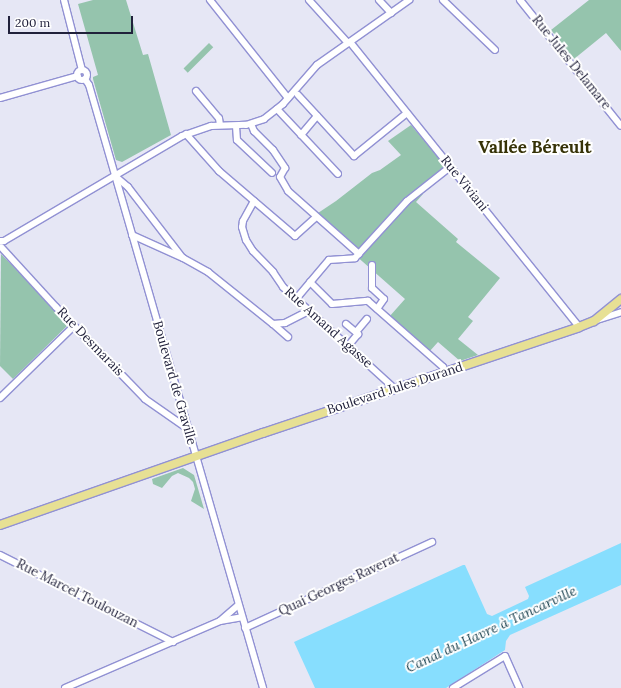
<!DOCTYPE html>
<meta charset="utf-8">
<style>
body{margin:0}
#map{position:relative;width:621px;height:688px;overflow:hidden;background:#e6e7f5;font-family:Lora,serif}
div>[style]{position:absolute}
[style*='--x']{left:calc(var(--x)*1px);top:calc(var(--y)*1px);width:calc(var(--w)*1px);rotate:calc(var(--a)*1deg)}
.green>*{inset:0;background:#95c4ad;transform-origin:0 0}
.water>*{inset:0;background:#87defe}
.roads{filter:drop-shadow(1px 0 #9191d3) drop-shadow(-1px 0 #9191d3) drop-shadow(0 1px #9191d3) drop-shadow(0 -1px #9191d3)}
.minor>*{height:6px;margin:-3px;padding:0 3px;transform-origin:3px;border-radius:3px;background:#fff}
.minor>.ring{margin:-3px;padding:0;box-sizing:content-box;background:none;border:6px solid #fff;border-radius:50%}
.major>*{height:8px;margin:-4px;padding:0 4px;transform-origin:4px;border-radius:4px;background:#e7e094}
span{translate:-50% -50%;white-space:nowrap;text-align:center;line-height:1.15;-webkit-text-stroke:4px #fff;paint-order:stroke}
.street-label{font-size:13px;color:#21213b}
.water-label{font-size:14px;color:#1e4553;font-style:italic}
.district-label{font-size:17px;color:#363207;font-weight:700}
.scale{position:absolute;left:8px;top:16px;width:125px;height:18px;box-sizing:border-box;border:2px solid #21213b;border-top:0;padding-left:5px;font-size:12px;line-height:14px;white-space:nowrap;color:#21213b;-webkit-text-stroke:3px #fff;paint-order:stroke}
</style>
<div id="map">
<div class="green">
<div style="clip-path:polygon(93px 0,126px 0,143px 55px,148px 54px,171px 135px,122px 162px,116px 160px,93px 79px,93px 77px,98px 75px,78px 4px)"></div>
<div style="clip-path:polygon(589px 0,621px 0,621px 51px,606px 33px,574px 59px,551px 30px)"></div>
<div style="left:209px;top:43px;width:6px;height:36px;rotate:45deg"></div>
<div style="clip-path:polygon(411px 125px,450px 171px,423px 190px,423px 194px,416px 202px,458px 239px,456px 242px,500px 278px,468px 317px,473px 321px,458px 339px,478px 355px,460px 361px,438px 342px,429px 352px,389px 317px,405px 299px,312px 217px,336px 201px,372px 173px,380px 170px,401px 155px,388px 141px)"></div>
<div style="clip-path:polygon(1px 254px,69px 324px,13px 379px,0 366px)"></div>
<div style="clip-path:polygon(183px 468px,194px 475px,204px 509px,191px 501px,195px 489px,193px 482px,189px 478px,178px 473px,172px 476px,162px 488px,153px 484px,152px 479px)"></div>
</div>
<div class="water">
<div style="clip-path:polygon(621px 543px,621px 585px,510px 635px,506px 641px,505px 650px,446px 688px,315px 688px,294px 642px,463px 565px,465px 565px,487px 614px,492px 616px,528px 599px,529px 596px,525px 587px)"></div>
</div>
<div class="roads">
<div class="minor">
<div style="--x:64;--y:0;--w:72;--a:75.6"></div>
<div style="--x:210;--y:0;--w:125;--a:51.5"></div>
<div style="--x:309;--y:0;--w:58;--a:47.8"></div>
<div style="--x:379;--y:0;--w:18;--a:47"></div>
<div style="--x:443;--y:0;--w:72;--a:43.9"></div>
<div style="--x:520;--y:0;--w:161;--a:51.3"></div>
<div style="--x:350;--y:42;--w:366;--a:51.2"></div>
<div class="ring" style="left:77px;top:70px;width:4px;height:4px"></div>
<div style="--x:85;--y:79;--w:7;--a:56"></div>
<div style="--x:89;--y:85;--w:628;--a:73.9"></div>
<div style="--x:196;--y:91;--w:35;--a:50"></div>
<div style="--x:219;--y:118;--w:7;--a:82"></div>
<div style="--x:298;--y:95;--w:83;--a:47.4"></div>
<div style="--x:354;--y:156;--w:68;--a:-39.1"></div>
<div style="--x:0;--y:98;--w:81;--a:-15.8"></div>
<div style="--x:277;--y:109;--w:89;--a:46.8"></div>
<div style="--x:251;--y:124;--w:8;--a:67"></div>
<div style="--x:254;--y:131;--w:27;--a:45"></div>
<div style="--x:273;--y:150;--w:22;--a:56"></div>
<div style="--x:285;--y:168;--w:10;--a:119"></div>
<div style="--x:280;--y:177;--w:16;--a:60"></div>
<div style="--x:288;--y:191;--w:95;--a:41.6"></div>
<div style="--x:236;--y:126;--w:14;--a:86"></div>
<div style="--x:237;--y:140;--w:48;--a:43.3"></div>
<div style="--x:186;--y:134;--w:50;--a:48.3"></div>
<div style="--x:219;--y:171;--w:100;--a:40.5"></div>
<div style="--x:295;--y:236;--w:28;--a:-42"></div>
<div style="--x:301;--y:135;--w:25;--a:-50"></div>
<div style="--x:115;--y:176;--w:17;--a:40"></div>
<div style="--x:128;--y:187;--w:88;--a:52.4"></div>
<div style="--x:254;--y:201;--w:23;--a:119"></div>
<div style="--x:243;--y:221;--w:6;--a:99"></div>
<div style="--x:242;--y:227;--w:14;--a:73"></div>
<div style="--x:246;--y:240;--w:13;--a:58"></div>
<div style="--x:253;--y:251;--w:29;--a:46"></div>
<div style="--x:273;--y:272;--w:18;--a:56"></div>
<div style="--x:283;--y:287;--w:151;--a:42.3"></div>
<div style="--x:132;--y:235;--w:56;--a:24.3"></div>
<div style="--x:183;--y:258;--w:29;--a:29"></div>
<div style="--x:208;--y:272;--w:83;--a:38.7"></div>
<div style="--x:273;--y:324;--w:12;--a:-5"></div>
<div style="--x:285;--y:323;--w:27;--a:-27"></div>
<div style="--x:0;--y:241;--w:4;--a:0"></div>
<div style="--x:4;--y:241;--w:207;--a:-30.5"></div>
<div style="--x:182;--y:136;--w:31;--a:-19"></div>
<div style="--x:211;--y:126;--w:35;--a:-2"></div>
<div style="--x:246;--y:125;--w:19;--a:-18"></div>
<div style="--x:264;--y:119;--w:24;--a:-38"></div>
<div style="--x:283;--y:104;--w:52;--a:-48.9"></div>
<div style="--x:317;--y:65;--w:113;--a:-35.2"></div>
<div style="--x:1;--y:247;--w:81;--a:47.5"></div>
<div style="--x:56;--y:307;--w:128;--a:45.9"></div>
<div style="--x:145;--y:399;--w:52;--a:34.9"></div>
<div style="--x:372;--y:265;--w:23;--a:90"></div>
<div style="--x:372;--y:288;--w:16;--a:43"></div>
<div style="--x:384;--y:299;--w:12;--a:125"></div>
<div style="--x:310;--y:282;--w:31;--a:45"></div>
<div style="--x:332;--y:304;--w:36;--a:-5"></div>
<div style="--x:368;--y:301;--w:100;--a:41.3"></div>
<div style="--x:443;--y:367;--w:5;--a:68"></div>
<div style="--x:296;--y:299;--w:51;--a:-49.8"></div>
<div style="--x:329;--y:260;--w:26;--a:-4"></div>
<div style="--x:355;--y:258;--w:77;--a:-47.6"></div>
<div style="--x:407;--y:201;--w:55;--a:-38.3"></div>
<div style="--x:597;--y:320;--w:25;--a:-18"></div>
<div style="--x:273;--y:324;--w:20;--a:41"></div>
<div style="--x:346;--y:324;--w:16;--a:40"></div>
<div style="--x:358;--y:334;--w:16;--a:130"></div>
<div style="--x:356;--y:332;--w:17;--a:-50"></div>
<div style="--x:0;--y:398;--w:103;--a:-44.2"></div>
<div style="--x:0;--y:555;--w:194;--a:26.7"></div>
<div style="--x:221;--y:620;--w:23;--a:-41"></div>
<div style="--x:245;--y:628;--w:206;--a:-24.7"></div>
<div style="--x:65;--y:688;--w:169;--a:-23.4"></div>
<div style="--x:220;--y:621;--w:22;--a:-10"></div>
<div style="--x:453;--y:688;--w:61;--a:-31.6"></div>
<div style="--x:505;--y:656;--w:35;--a:66"></div>
</div>
<div class="major">
<div style="--x:0;--y:525;--w:279;--a:-19.3"></div>
<div style="--x:263;--y:433;--w:333;--a:-18.5"></div>
<div style="--x:579;--y:327;--w:16;--a:-22"></div>
<div style="--x:594;--y:321;--w:35;--a:-39"></div>
</div>
</div>
<div class="street-label">
<span style="left:571px;top:63px;rotate:51deg">Rue Jules Delamare</span>
<span style="left:464px;top:184px;rotate:51deg">Rue Viviani</span>
<span style="left:328px;top:328px;rotate:42deg">Rue Amand Agasse</span>
<span style="left:90px;top:342px;rotate:46deg">Rue Desmarais</span>
<span style="left:174px;top:383px;rotate:74deg">Boulevard de Graville</span>
<span style="left:395px;top:389px;rotate:-18deg">Boulevard Jules Durand</span>
<span style="left:339px;top:585px;rotate:-25deg">Quai Georges Raverat</span>
<span style="left:77px;top:594px;rotate:27deg">Rue Marcel Toulouzan</span>
</div>
<div class="water-label">
<span style="left:491px;top:629px;rotate:-25deg">Canal du Havre à Tancarville</span>
</div>
<div class="district-label">
<span style="left:535px;top:148px">Vallée Béreult</span>
</div>
<div class="scale">200 m</div>
</div>
